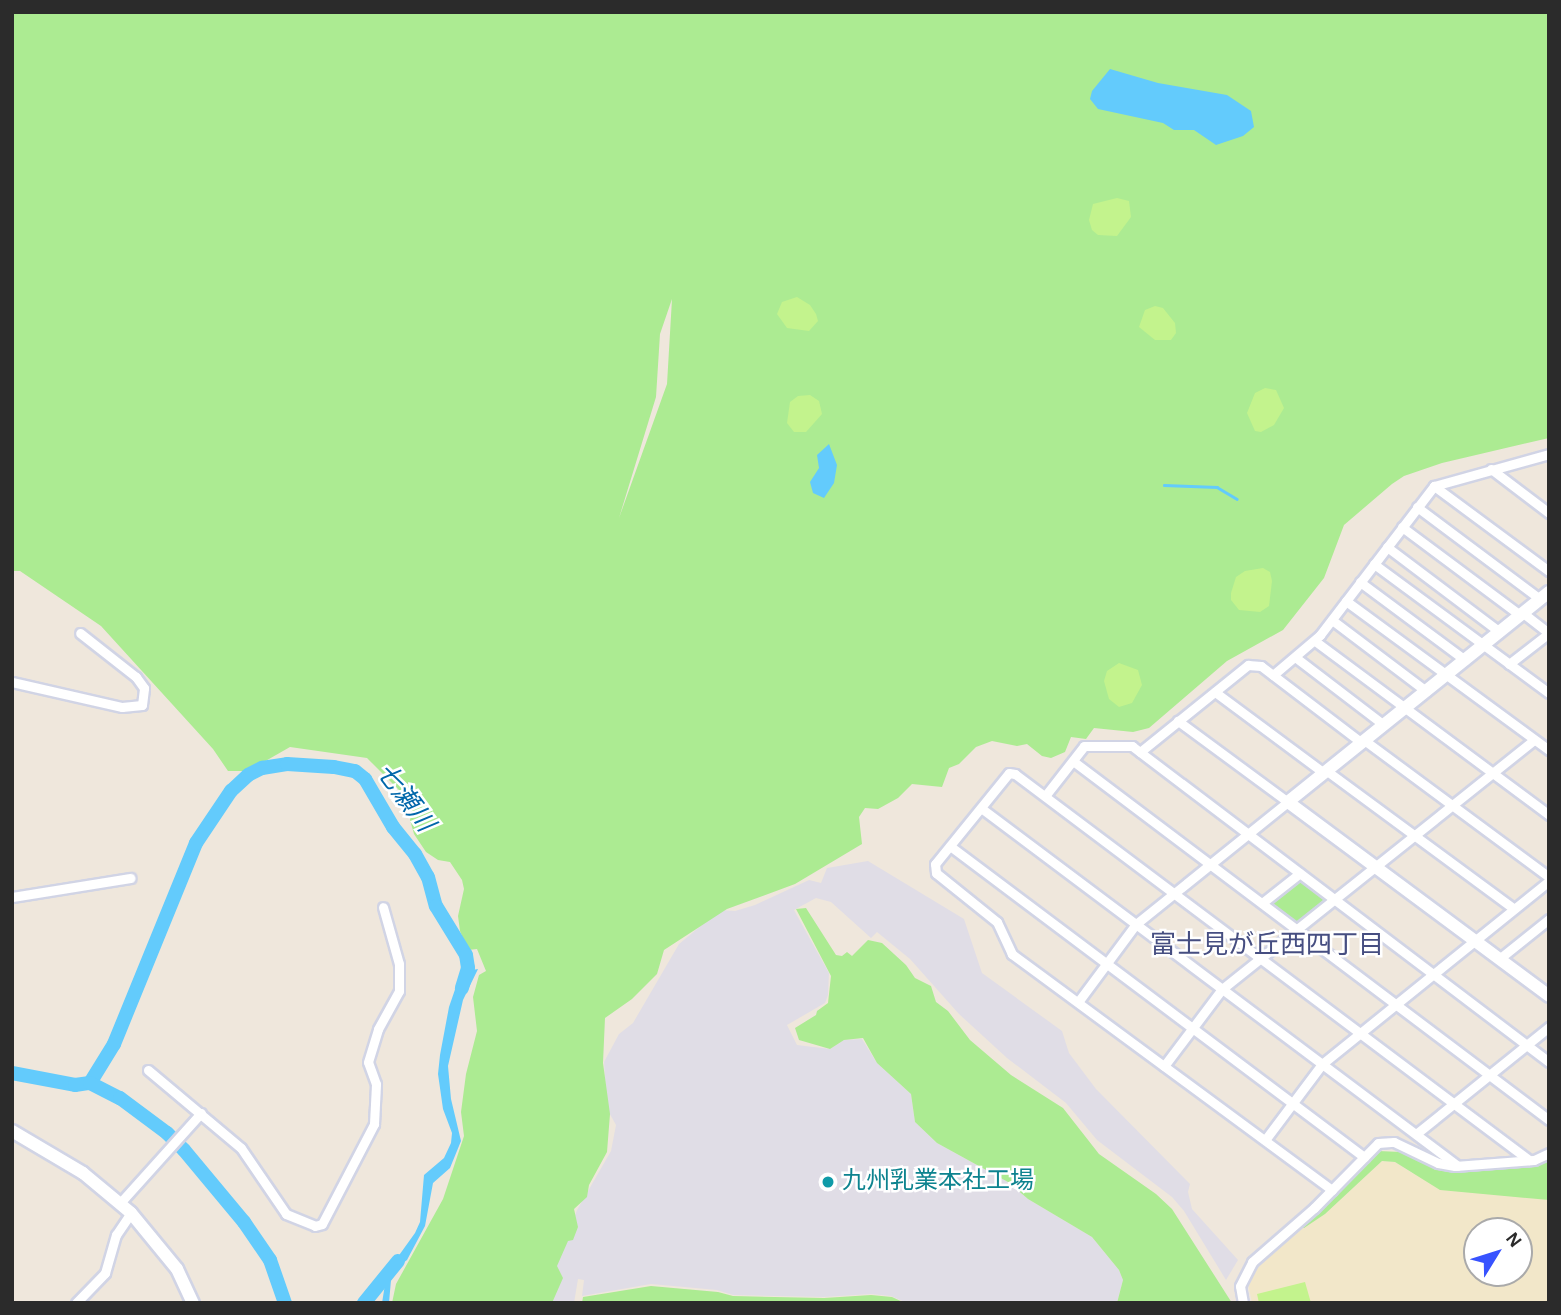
<!DOCTYPE html>
<meta charset="utf-8">
<style>
body{margin:0}
#map{position:relative;width:1561px;height:1315px;overflow:hidden;background:#efe7dc;font-family:"Alegreya Sans","Noto Sans JP",sans-serif}
div>[style]{position:absolute}
[style*='--x']{left:calc(var(--x)*1px);top:calc(var(--y)*1px);width:calc(var(--w)*1px);rotate:calc(var(--a)*1deg)}
.industrial>*{inset:0;background:#e0dde6}
.education>*{inset:0;background:#f2e7c9}
.green>*{inset:0;background:#aceb92}
.pitch>*{inset:0;background:#c3f38d}
.water>*{inset:0;background:#63cbfc}
.stream>*{height:2.5px;margin:-1.25px;padding:0 1.25px;transform-origin:1.25px;border-radius:1.25px;background:#63cbfc}
.river>*{height:14px;margin:-7px;padding:0 7px;transform-origin:7px;border-radius:7px;background:#63cbfc}
.roads{filter:drop-shadow(2px 0 #d1d4e5) drop-shadow(-2px 0 #d1d4e5) drop-shadow(0 2px #d1d4e5) drop-shadow(0 -2px #d1d4e5)}
.street>*{height:9px;margin:-4.5px;padding:0 4.5px;transform-origin:4.5px;border-radius:4.5px;background:#fff}
.secondary>*{height:12px;margin:-6px;padding:0 6px;transform-origin:6px;border-radius:6px;background:#fff}
.dots>*{width:19px;height:19px;translate:-50% -50%;box-sizing:border-box;border:4px solid #fff;border-radius:50%}
span{translate:-50% -50%;white-space:nowrap;text-align:center;line-height:1.15;-webkit-text-stroke:5px #fff;paint-order:stroke}
.culture-label{font-size:24px;color:#0d838f}
.left{translate:0 -50%;text-align:left}
.water-label{font-size:26px;color:#0067aa;font-style:italic}
.neighbourhood-label{font-size:26px;color:#464e81}
.frame{position:absolute;inset:0;border:14px solid #2b2b2b;pointer-events:none}
.north{position:absolute;left:1463px;top:1217px;width:70px;height:70px;box-sizing:border-box;background:#fff;border:2px solid #aaa;border-radius:50%;rotate:52deg;font-size:19px;font-weight:700;line-height:28px;text-align:center;color:#2b2b2b}
.north::after{content:'';display:block;margin:auto;width:24px;height:32px;background:#3853ff;clip-path:polygon(50% 0,100% 100%,50% 72%,0 100%)}
</style>
<div id="map">
<div class="industrial">
<div style="clip-path:polygon(868px 861px,964px 919px,982px 973px,1062px 1031px,1069px 1053px,1096px 1089px,1190px 1184px,1188px 1192px,1192px 1209px,1238px 1260px,1226px 1280px,1184px 1211px,1172px 1197px,1097px 1140px,1066px 1103px,1007px 1058px,959px 1014px,910px 959px,877px 932px,871px 938px,831px 902px,816px 898px,794px 910px,829px 973px,828px 995px,825px 1003px,787px 1025px,797px 1045px,830px 1049px,844px 1040px,862px 1039px,877px 1063px,911px 1094px,915px 1122px,937px 1143px,1008px 1182px,1028px 1199px,1092px 1237px,1119px 1270px,1123px 1280px,1117px 1303px,907px 1303px,891px 1296px,871px 1294px,824px 1297px,733px 1295px,717px 1290px,651px 1284px,582px 1296px,584px 1280px,578px 1279px,574px 1303px,533px 1303px,555px 1270px,577px 1210px,611px 1151px,616px 1125px,607px 1109px,604px 1062px,619px 1034px,633px 1023px,679px 944px,720px 910px,735px 911px,755px 905px,809px 880px,821px 883px,827px 868px)"></div>
</div>
<div class="education">
<div style="clip-path:polygon(evenodd,1382px 1161px,1395px 1162px,1412px 1173px,1549px 1200px,1549px 1303px,1252px 1303px,1248px 1283px,1260px 1264px,1299px 1230px,1325px 1214px,1382px 1161px,1477px 1231px,1519px 1231px,1519px 1273px,1477px 1273px,1477px 1231px)"></div>
</div>
<div class="green">
<div style="clip-path:polygon(evenodd,12px 12px,1549px 12px,1549px 438px,1442px 463px,1404px 476px,1392px 484px,1344px 525px,1324px 578px,1283px 630px,1227px 661px,1149px 728px,1133px 732px,1094px 728px,1086px 739px,1071px 737px,1065px 752px,1051px 758px,1042px 756px,1027px 744px,1017px 746px,992px 741px,976px 747px,959px 764px,949px 768px,942px 787px,912px 784px,898px 798px,878px 809px,865px 808px,859px 817px,862px 844px,795px 884px,727px 909px,664px 950px,657px 974px,632px 999px,605px 1018px,603px 1063px,610px 1114px,607px 1152px,589px 1185px,587px 1197px,574px 1209px,578px 1227px,573px 1240px,568px 1241px,557px 1266px,563px 1278px,552px 1303px,392px 1303px,396px 1284px,443px 1199px,464px 1136px,461px 1112px,466px 1074px,477px 1031px,473px 997px,479px 975px,486px 971px,477px 949px,468px 950px,460px 931px,458px 916px,464px 889px,462px 880px,450px 862px,438px 860px,426px 852px,414px 834px,410px 820px,411px 811px,418px 804px,416px 797px,401px 792px,367px 758px,290px 747px,248px 771px,228px 771px,213px 749px,101px 626px,20px 571px,12px 571px,12px 12px,672px 299px,667px 384px,619px 518px,656px 397px,660px 334px,672px 299px)"></div>
<div style="clip-path:polygon(1300px 880px,1327px 901px,1295px 923px,1270px 902px)"></div>
<div style="clip-path:polygon(806px 908px,836px 955px,842px 956px,847px 952px,852px 956px,868px 940px,882px 943px,906px 965px,915px 978px,931px 986px,936px 1002px,948px 1011px,970px 1040px,1011px 1075px,1063px 1108px,1099px 1154px,1156px 1194px,1172px 1209px,1232px 1303px,1117px 1303px,1123px 1280px,1119px 1270px,1092px 1237px,1028px 1199px,1008px 1182px,937px 1143px,915px 1122px,911px 1094px,877px 1063px,863px 1038px,844px 1040px,830px 1049px,799px 1040px,795px 1028px,816px 1015px,817px 1011px,828px 1003px,831px 976px,796px 909px)"></div>
<div style="clip-path:polygon(1378px 1151px,1401px 1152px,1435px 1169px,1453px 1172px,1533px 1167px,1549px 1161px,1549px 1200px,1440px 1190px,1395px 1162px,1382px 1161px,1325px 1214px,1304px 1228px,1297px 1228px)"></div>
<div style="clip-path:polygon(651px 1286px,718px 1292px,733px 1296px,824px 1298px,871px 1295px,892px 1297px,905px 1303px,582px 1303px,583px 1297px)"></div>
</div>
<div class="pitch">
<div style="clip-path:polygon(1117px 198px,1129px 201px,1131px 217px,1117px 236px,1098px 235px,1092px 230px,1089px 220px,1093px 204px)"></div>
<div style="clip-path:polygon(797px 297px,810px 305px,816px 314px,818px 321px,809px 331px,787px 328px,777px 314px,782px 302px)"></div>
<div style="clip-path:polygon(1155px 306px,1163px 308px,1175px 323px,1176px 333px,1171px 340px,1155px 340px,1139px 327px,1145px 310px)"></div>
<div style="clip-path:polygon(1265px 388px,1276px 390px,1284px 408px,1274px 425px,1261px 432px,1255px 431px,1247px 413px,1255px 393px)"></div>
<div style="clip-path:polygon(810px 395px,819px 401px,822px 414px,806px 432px,794px 432px,787px 423px,790px 402px,798px 396px)"></div>
<div style="clip-path:polygon(1263px 568px,1270px 572px,1272px 581px,1269px 606px,1260px 612px,1239px 610px,1231px 600px,1231px 593px,1236px 577px,1245px 571px)"></div>
<div style="clip-path:polygon(1119px 663px,1138px 670px,1142px 685px,1132px 703px,1119px 707px,1109px 699px,1104px 681px,1107px 671px)"></div>
<div style="clip-path:polygon(1305px 1282px,1311px 1303px,1259px 1303px,1257px 1294px)"></div>
</div>
<div class="water">
<div style="clip-path:polygon(1110px 69px,1158px 83px,1227px 95px,1251px 111px,1254px 127px,1243px 136px,1216px 145px,1194px 130px,1174px 130px,1163px 123px,1098px 109px,1090px 99px,1092px 91px)"></div>
<div style="clip-path:polygon(829px 444px,837px 465px,834px 483px,824px 498px,813px 493px,810px 482px,819px 468px,817px 455px)"></div>
<div style="clip-path:polygon(478px 969px,463px 1000px,448px 1066px,451px 1099px,461px 1141px,450px 1168px,433px 1183px,425px 1226px,407px 1260px,403px 1263px,400px 1260px,391px 1280px,389px 1303px,382px 1303px,387px 1272px,415px 1233px,420px 1222px,424px 1175px,444px 1158px,451px 1143px,452px 1133px,443px 1109px,438px 1074px,440px 1055px,449px 1007px,461px 972px)"></div>
</div>
<div class="stream">
<div style="--x:1164;--y:485;--w:53;--a:2.2"></div>
<div style="--x:1217;--y:487;--w:23;--a:31"></div>
</div>
<div class="river">
<div style="--x:12;--y:1073;--w:64;--a:10.8"></div>
<div style="--x:75;--y:1085;--w:15;--a:-8"></div>
<div style="--x:90;--y:1083;--w:46;--a:-58.4"></div>
<div style="--x:114;--y:1044;--w:217;--a:-67.8"></div>
<div style="--x:196;--y:843;--w:63;--a:-56.1"></div>
<div style="--x:231;--y:791;--w:23;--a:-43"></div>
<div style="--x:248;--y:775;--w:16;--a:-27"></div>
<div style="--x:262;--y:768;--w:25;--a:-9"></div>
<div style="--x:287;--y:764;--w:47;--a:3.7"></div>
<div style="--x:334;--y:767;--w:21;--a:11"></div>
<div style="--x:355;--y:771;--w:13;--a:39"></div>
<div style="--x:365;--y:779;--w:56;--a:59.7"></div>
<div style="--x:393;--y:827;--w:35;--a:51"></div>
<div style="--x:415;--y:854;--w:26;--a:61"></div>
<div style="--x:428;--y:877;--w:30;--a:75"></div>
<div style="--x:436;--y:906;--w:57;--a:58.5"></div>
<div style="--x:466;--y:955;--w:13;--a:81"></div>
<div style="--x:468;--y:968;--w:21;--a:107"></div>
<div style="--x:90;--y:1083;--w:34;--a:27"></div>
<div style="--x:120;--y:1098;--w:59;--a:36.7"></div>
<div style="--x:167;--y:1133;--w:24;--a:45"></div>
<div style="--x:184;--y:1150;--w:94;--a:50.2"></div>
<div style="--x:244;--y:1222;--w:46;--a:55.6"></div>
<div style="--x:270;--y:1260;--w:46;--a:70.8"></div>
<div style="--x:364;--y:1303;--w:54;--a:-51"></div>
</div>
<div class="roads">
<div class="street">
<div style="--x:1491;--y:469;--w:73;--a:37.2"></div>
<div style="--x:1434;--y:486;--w:143;--a:36.5"></div>
<div style="--x:1417;--y:507;--w:154;--a:36.8"></div>
<div style="--x:1402;--y:527;--w:147;--a:36.7"></div>
<div style="--x:1387;--y:547;--w:141;--a:37"></div>
<div style="--x:1374;--y:564;--w:217;--a:36.4"></div>
<div style="--x:1360;--y:582;--w:131;--a:36.6"></div>
<div style="--x:1346;--y:601;--w:252;--a:36.3"></div>
<div style="--x:1523;--y:613;--w:33;--a:38"></div>
<div style="--x:1332;--y:620;--w:118;--a:37.1"></div>
<div style="--x:1315;--y:641;--w:292;--a:36.6"></div>
<div style="--x:1295;--y:657;--w:112;--a:37.4"></div>
<div style="--x:1509;--y:664;--w:51;--a:-37.8"></div>
<div style="--x:1273;--y:675;--w:62;--a:-40.4"></div>
<div style="--x:1320;--y:635;--w:188;--a:-52.6"></div>
<div style="--x:1434;--y:486;--w:119;--a:-15.5"></div>
<div style="--x:12;--y:682;--w:113;--a:12.8"></div>
<div style="--x:122;--y:707;--w:20;--a:-6"></div>
<div style="--x:142;--y:705;--w:17;--a:-83"></div>
<div style="--x:144;--y:688;--w:14;--a:-126"></div>
<div style="--x:136;--y:677;--w:71;--a:-141.8"></div>
<div style="--x:1215;--y:692;--w:136;--a:36.6"></div>
<div style="--x:1364;--y:740;--w:230;--a:36.5"></div>
<div style="--x:1140;--y:752;--w:139;--a:-38.9"></div>
<div style="--x:1248;--y:665;--w:13;--a:4"></div>
<div style="--x:1261;--y:666;--w:127;--a:37.3"></div>
<div style="--x:1073;--y:761;--w:596;--a:37.02"></div>
<div style="--x:1327;--y:771;--w:232;--a:36.4"></div>
<div style="--x:1045;--y:796;--w:63;--a:-52"></div>
<div style="--x:1084;--y:746;--w:48;--a:0"></div>
<div style="--x:1132;--y:746;--w:523;--a:37.15"></div>
<div style="--x:981;--y:808;--w:596;--a:36.89"></div>
<div style="--x:950;--y:846;--w:518;--a:36.91"></div>
<div style="--x:12;--y:897;--w:120;--a:-9.1"></div>
<div style="--x:1262;--y:903;--w:48;--a:-38.3"></div>
<div style="--x:1499;--y:959;--w:64;--a:-38.7"></div>
<div style="--x:1078;--y:1002;--w:97;--a:-53.4"></div>
<div style="--x:1136;--y:924;--w:195;--a:-38.8"></div>
<div style="--x:1288;--y:802;--w:137;--a:-143.6"></div>
<div style="--x:1164;--y:1066;--w:96;--a:-53"></div>
<div style="--x:1222;--y:989;--w:399;--a:-38.6"></div>
<div style="--x:148;--y:1070;--w:121;--a:40"></div>
<div style="--x:241;--y:1148;--w:80;--a:55.7"></div>
<div style="--x:286;--y:1214;--w:31;--a:22"></div>
<div style="--x:315;--y:1226;--w:7;--a:-16"></div>
<div style="--x:322;--y:1224;--w:113;--a:-62.5"></div>
<div style="--x:374;--y:1124;--w:40;--a:-87.1"></div>
<div style="--x:376;--y:1084;--w:23;--a:-110"></div>
<div style="--x:368;--y:1062;--w:34;--a:-73"></div>
<div style="--x:378;--y:1029;--w:43;--a:-61.1"></div>
<div style="--x:399;--y:991;--w:27;--a:-90"></div>
<div style="--x:399;--y:964;--w:59;--a:-105.7"></div>
<div style="--x:1416;--y:1134;--w:171;--a:-38.8"></div>
<div style="--x:1265;--y:1140;--w:95;--a:-53.1"></div>
<div style="--x:1322;--y:1064;--w:292;--a:-38.9"></div>
<div style="--x:1332;--y:1190;--w:398;--a:-143.6"></div>
<div style="--x:1012;--y:954;--w:35;--a:-115"></div>
<div style="--x:997;--y:922;--w:78;--a:-141.2"></div>
<div style="--x:936;--y:873;--w:9;--a:-96"></div>
<div style="--x:935;--y:864;--w:117;--a:-50.9"></div>
<div style="--x:1009;--y:773;--w:6;--a:9"></div>
<div style="--x:1015;--y:774;--w:643;--a:36.91"></div>
<div style="--x:120;--y:1203;--w:121;--a:-48"></div>
<div style="--x:76;--y:1303;--w:42;--a:-46"></div>
<div style="--x:105;--y:1273;--w:40;--a:-74"></div>
<div style="--x:116;--y:1235;--w:27;--a:-56"></div>
<div style="--x:1243;--y:1303;--w:17;--a:-100"></div>
<div style="--x:1240;--y:1286;--w:27;--a:-63"></div>
<div style="--x:1252;--y:1262;--w:82;--a:-41.1"></div>
<div style="--x:1314;--y:1208;--w:91;--a:-45.4"></div>
<div style="--x:1378;--y:1143;--w:16;--a:-4"></div>
<div style="--x:1394;--y:1142;--w:49;--a:25.5"></div>
<div style="--x:1438;--y:1163;--w:17;--a:10"></div>
<div style="--x:1455;--y:1166;--w:79;--a:-4.3"></div>
<div style="--x:1534;--y:1160;--w:17;--a:-25"></div>
</div>
<div class="secondary">
<div style="--x:1549;--y:592;--w:335;--a:141.2"></div>
<div style="--x:1288;--y:802;--w:325;--a:36.6"></div>
<div style="--x:12;--y:1131;--w:82;--a:30.6"></div>
<div style="--x:83;--y:1173;--w:62;--a:39.8"></div>
<div style="--x:131;--y:1213;--w:72;--a:50.6"></div>
<div style="--x:177;--y:1269;--w:38;--a:65"></div>
</div>
</div>
<div class="dots">
<div style="left:828px;top:1182px;background:#0f9aa8"></div>
</div>
<div class="culture-label">
<span class="left" style="left:842px;top:1182px">九州乳業本社工場</span>
</div>
<div class="water-label">
<span style="left:404px;top:798px;rotate:53deg">七瀬川</span>
</div>
<div class="neighbourhood-label">
<span style="left:1267px;top:946px">富士見が丘西四丁目</span>
</div>
<div class="frame"></div>
<div class="north">N</div>
</div>
